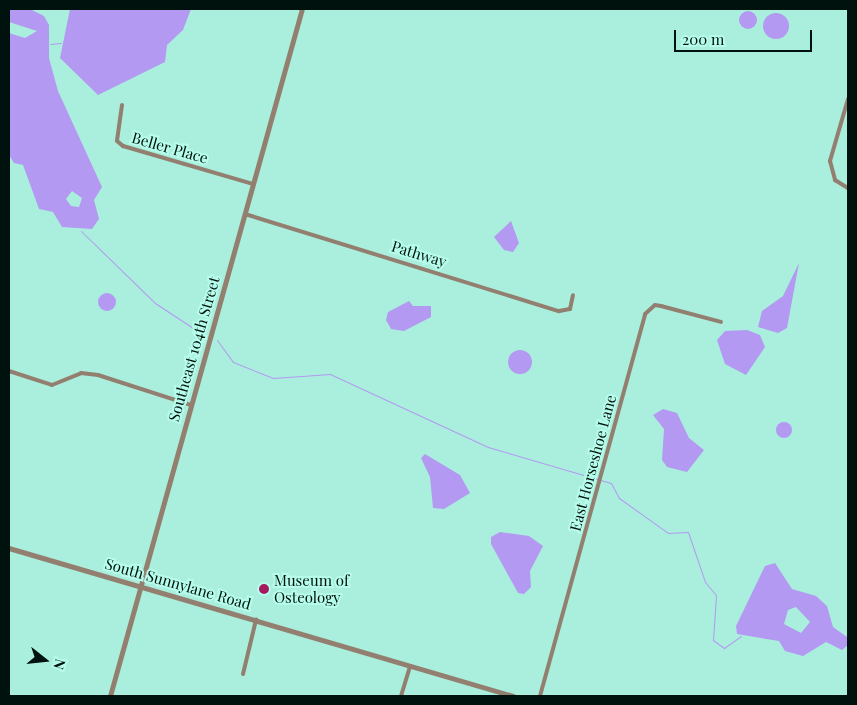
<!DOCTYPE html>
<style>
body{margin:0}
#map{position:relative;width:857px;height:705px;overflow:hidden;background:#aaefdd;font-family:"Playfair Display",serif}
div>[style]{position:absolute}
[style*='--x']{left:calc(var(--x)*1px);top:calc(var(--y)*1px);width:calc(var(--w)*1px);rotate:calc(var(--a)*1deg)}
.water>*{inset:0;background:#b399f1}
.round{border-radius:50%}
.stream>*{height:1px;margin:-0.5px;padding:0 0.5px;transform-origin:0.5px;border-radius:0.5px;background:#b399f1}
.minor>*{height:4px;margin:-2px;padding:0 2px;transform-origin:2px;border-radius:2px;background:#937f70}
.tertiary>*{height:4.5px;margin:-2.25px;padding:0 2.25px;transform-origin:2.25px;border-radius:2.25px;background:#937f70}
.dots>*{width:14px;height:14px;translate:-50% -50%;box-sizing:border-box;border:2px solid #b7fdeb;border-radius:50%}
span{translate:-50% -50%;white-space:nowrap;text-align:center;line-height:1.15;-webkit-text-stroke:4px #b7fdeb;paint-order:stroke}
.street-label{font-size:15px;color:#00120d}
.poi-label{font-size:15px;color:#00120d}
.left{translate:0 -50%;text-align:left}
.frame{position:absolute;inset:0;border:10px solid #00120d;pointer-events:none}
.north{position:absolute;left:20px;top:635px;width:50px;height:50px;-webkit-text-stroke:4px #b7fdeb;paint-order:stroke;rotate:106deg;font-size:14px;font-weight:700;line-height:20px;text-align:center;color:#00120d}
.north::after{content:'';display:block;margin:auto;width:18px;height:22px;background:#00120d;clip-path:polygon(50% 0,100% 100%,50% 72%,0 100%)}
.scale{position:absolute;left:674px;top:30px;width:138px;height:22px;box-sizing:border-box;border:2px solid #00120d;border-top:0;padding-left:6px;font-size:15px;line-height:18px;white-space:nowrap;color:#00120d;-webkit-text-stroke:4px #b7fdeb;paint-order:stroke}
</style>
<div id="map">
<div class="water">
<div style="clip-path:polygon(evenodd,9px 9px,30px 9px,44px 16px,49px 25px,49px 58px,58px 91px,102px 187px,94px 200px,99px 219px,92px 229px,62px 227px,53px 212px,39px 209px,23px 165px,14px 163px,9px 155px,9px 33px,25px 38px,37px 31px,9px 22px,9px 9px,72px 191px,82px 198px,79px 207px,71px 206px,66px 199px,72px 191px)"></div>
<div style="clip-path:polygon(70px 9px,191px 9px,183px 30px,167px 45px,165px 62px,98px 95px,60px 58px)"></div>
<div class="round" style="left:739px;top:11px;width:18px;height:18px"></div>
<div class="round" style="left:763px;top:13px;width:26px;height:26px"></div>
<div style="clip-path:polygon(511px 221px,519px 243px,513px 252px,504px 250px,494px 237px)"></div>
<div style="clip-path:polygon(799px 263px,787px 328px,778px 333px,758px 327px,762px 311px,783px 296px)"></div>
<div class="round" style="left:98px;top:293px;width:18px;height:18px"></div>
<div style="clip-path:polygon(409px 301px,413px 306px,431px 306px,431px 317px,404px 331px,391px 329px,386px 320px,388px 312px)"></div>
<div style="clip-path:polygon(747px 330px,760px 335px,765px 347px,746px 375px,725px 364px,717px 340px,725px 331px)"></div>
<div class="round" style="left:508px;top:350px;width:24px;height:24px"></div>
<div style="clip-path:polygon(663px 409px,677px 413px,689px 438px,704px 450px,687px 472px,667px 467px,662px 460px,664px 429px,653px 415px)"></div>
<div class="round" style="left:776px;top:422px;width:16px;height:16px"></div>
<div style="clip-path:polygon(425px 454px,460px 475px,470px 493px,444px 509px,433px 508px,430px 477px,421px 458px)"></div>
<div style="clip-path:polygon(500px 532px,529px 536px,543px 546px,530px 571px,531px 587px,524px 594px,518px 593px,491px 544px,491px 537px)"></div>
<div style="clip-path:polygon(evenodd,775px 563px,792px 589px,816px 596px,827px 606px,833px 627px,847px 637px,848px 645px,842px 650px,826px 642px,803px 656px,785px 651px,779px 641px,737px 634px,736px 626px,765px 566px,775px 563px,796px 607px,810px 622px,801px 633px,784px 624px,788px 610px,796px 607px)"></div>
</div>
<div class="stream">
<div style="--x:50;--y:44;--w:11;--a:-5"></div>
<div style="--x:81;--y:231;--w:103;--a:44.2"></div>
<div style="--x:155;--y:303;--w:60;--a:33.4"></div>
<div style="--x:217;--y:340;--w:27;--a:54"></div>
<div style="--x:233;--y:362;--w:43;--a:21.8"></div>
<div style="--x:273;--y:378;--w:57;--a:-4"></div>
<div style="--x:330;--y:374;--w:174;--a:24.8"></div>
<div style="--x:488;--y:447;--w:128;--a:16.3"></div>
<div style="--x:611;--y:483;--w:17;--a:62"></div>
<div style="--x:619;--y:498;--w:60;--a:35.5"></div>
<div style="--x:668;--y:533;--w:20;--a:-3"></div>
<div style="--x:688;--y:532;--w:53;--a:71.2"></div>
<div style="--x:705;--y:582;--w:17;--a:50"></div>
<div style="--x:716;--y:595;--w:45;--a:93.8"></div>
<div style="--x:713;--y:640;--w:14;--a:36"></div>
<div style="--x:724;--y:648;--w:21;--a:-35"></div>
</div>
<div class="minor">
<div style="--x:848;--y:99;--w:65;--a:106.2"></div>
<div style="--x:830;--y:161;--w:20;--a:75"></div>
<div style="--x:835;--y:180;--w:15;--a:32"></div>
<div style="--x:122;--y:105;--w:36;--a:98"></div>
<div style="--x:117;--y:141;--w:8;--a:40"></div>
<div style="--x:123;--y:146;--w:135;--a:16.3"></div>
<div style="--x:245;--y:214;--w:329;--a:17.2"></div>
<div style="--x:559;--y:311;--w:11;--a:-10"></div>
<div style="--x:570;--y:309;--w:14;--a:-78"></div>
<div style="--x:9;--y:371;--w:45;--a:18"></div>
<div style="--x:52;--y:385;--w:31;--a:-22"></div>
<div style="--x:81;--y:373;--w:17;--a:7"></div>
<div style="--x:98;--y:375;--w:98;--a:17.9"></div>
<div style="--x:243;--y:674;--w:56;--a:-76.5"></div>
<div style="--x:401;--y:696;--w:31;--a:-73"></div>
<div style="--x:540;--y:696;--w:396;--a:-74.6"></div>
<div style="--x:645;--y:314;--w:13;--a:-42"></div>
<div style="--x:655;--y:305;--w:6;--a:9"></div>
<div style="--x:661;--y:306;--w:62;--a:14.9"></div>
</div>
<div class="tertiary">
<div style="--x:9;--y:548;--w:525;--a:16.36"></div>
<div style="--x:110;--y:696;--w:713;--a:-74.39"></div>
</div>
<div class="dots">
<div style="left:264px;top:589px;background:#a61b60"></div>
</div>
<div class="street-label">
<span style="left:170px;top:148px;rotate:16deg">Beller Place</span>
<span style="left:419px;top:254px;rotate:17deg">Pathway</span>
<span style="left:194px;top:349px;rotate:-74deg">Southeast 104th Street</span>
<span style="left:593px;top:463px;rotate:-75deg">East Horseshoe Lane</span>
<span style="left:178px;top:584px;rotate:16deg">South Sunnylane Road</span>
</div>
<div class="poi-label">
<span class="left" style="left:274px;top:589px">Museum of<br>Osteology</span>
</div>
<div class="frame"></div>
<div class="north">N</div>
<div class="scale">200 m</div>
</div>
